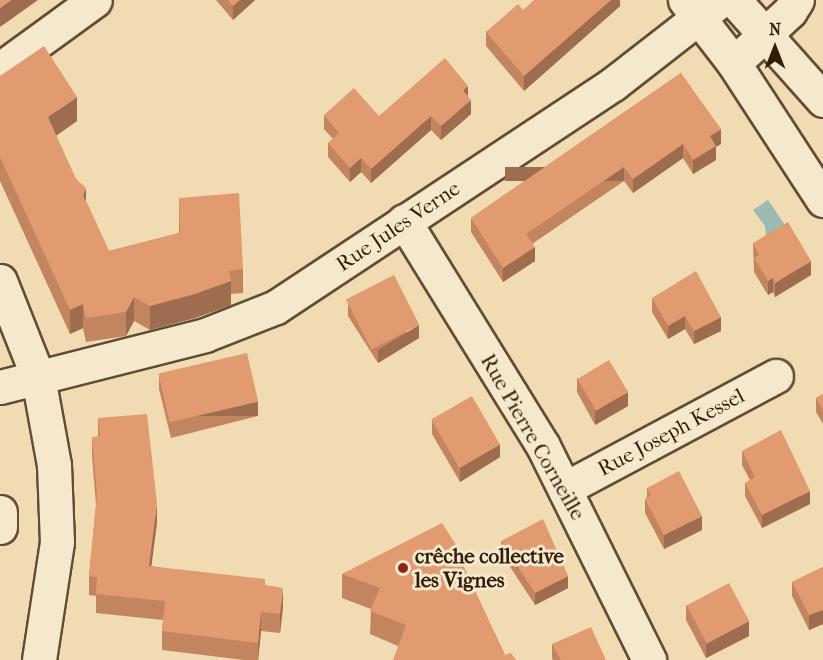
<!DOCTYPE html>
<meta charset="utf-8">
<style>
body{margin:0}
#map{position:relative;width:823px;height:660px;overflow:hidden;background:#f0dbb2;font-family:"IM FELL French Canon",serif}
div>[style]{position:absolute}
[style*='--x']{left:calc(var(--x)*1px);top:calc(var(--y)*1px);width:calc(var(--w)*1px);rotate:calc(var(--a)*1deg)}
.water>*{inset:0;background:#9bbab2}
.roads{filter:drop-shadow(2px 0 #614d34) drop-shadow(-2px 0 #614d34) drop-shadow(0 2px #614d34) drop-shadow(0 -2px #614d34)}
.minor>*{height:33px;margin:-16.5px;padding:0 16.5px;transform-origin:16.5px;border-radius:16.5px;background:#f5e8cd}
.wall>*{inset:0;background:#c28560}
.shaded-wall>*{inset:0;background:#9e6c4e;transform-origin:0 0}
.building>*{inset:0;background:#e29b70;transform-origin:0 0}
.dots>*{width:16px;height:16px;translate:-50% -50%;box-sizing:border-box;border:3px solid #f5e8cd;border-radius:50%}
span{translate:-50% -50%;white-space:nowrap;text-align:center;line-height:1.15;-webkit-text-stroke:6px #f5e8cd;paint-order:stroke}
.street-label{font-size:21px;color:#311e0a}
.poi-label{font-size:21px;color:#311e0a;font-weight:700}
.left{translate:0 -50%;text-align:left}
.north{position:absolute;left:745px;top:18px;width:60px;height:60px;-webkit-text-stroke:4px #f5e8cd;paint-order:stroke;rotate:0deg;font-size:16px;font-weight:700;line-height:24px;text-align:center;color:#311e0a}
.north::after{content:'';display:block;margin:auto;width:21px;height:27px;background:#311e0a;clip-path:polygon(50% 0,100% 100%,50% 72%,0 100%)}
</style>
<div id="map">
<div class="water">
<div style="clip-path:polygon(768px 200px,787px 228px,766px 236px,765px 226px,753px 210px)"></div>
</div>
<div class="roads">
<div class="minor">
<div style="--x:685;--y:0;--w:78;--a:52.3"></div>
<div style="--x:733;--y:62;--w:165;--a:56.9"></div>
<div style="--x:734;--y:0;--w:134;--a:48.3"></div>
<div style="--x:746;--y:52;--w:60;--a:-43"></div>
<div style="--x:790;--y:11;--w:13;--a:-58"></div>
<div style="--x:0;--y:69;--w:117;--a:-36"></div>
<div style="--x:404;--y:221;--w:264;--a:58.3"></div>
<div style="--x:543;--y:446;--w:239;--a:63.6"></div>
<div style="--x:0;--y:281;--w:103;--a:68.4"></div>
<div style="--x:38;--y:377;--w:89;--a:79.7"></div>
<div style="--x:54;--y:465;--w:77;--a:87.8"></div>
<div style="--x:57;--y:542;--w:119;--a:98.7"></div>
<div style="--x:0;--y:387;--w:211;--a:-14.2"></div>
<div style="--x:205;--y:335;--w:76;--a:-21.5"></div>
<div style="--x:276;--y:307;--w:404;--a:-33.5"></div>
<div style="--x:613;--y:84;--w:137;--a:-37.9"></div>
<div style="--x:566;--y:488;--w:238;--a:-28.1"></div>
<div style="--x:0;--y:512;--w:15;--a:90"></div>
</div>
</div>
<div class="wall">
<div style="clip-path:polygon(216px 0,255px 0,233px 20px)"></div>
<div style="clip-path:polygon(620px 0,620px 6px,524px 91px,486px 46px,486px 32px,523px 10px)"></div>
<div style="clip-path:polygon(681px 73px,721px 144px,716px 147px,716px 160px,693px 174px,683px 158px,633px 193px,624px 181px,532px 244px,535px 261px,503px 282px,471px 232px,471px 218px)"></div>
<div style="clip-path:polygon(0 76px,77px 121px,56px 136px,109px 251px,179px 233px,179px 198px,243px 269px,243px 293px,231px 294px,231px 305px,195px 318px,150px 330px,134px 321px,126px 336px,86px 342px,83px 328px,70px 334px,0 181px)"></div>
<div style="clip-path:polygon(468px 96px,471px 114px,441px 140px,431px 130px,371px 183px,361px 172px,350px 182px,328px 157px,328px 143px,333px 139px,324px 129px,324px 115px,379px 116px)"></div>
<div style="clip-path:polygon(753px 243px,811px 275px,775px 297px,773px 292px,768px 295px,754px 272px)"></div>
<div style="clip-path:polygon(652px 298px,721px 331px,694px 344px,685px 329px,668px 339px,652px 312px)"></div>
<div style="clip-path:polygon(348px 303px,419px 338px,378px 363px,348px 316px)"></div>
<div style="clip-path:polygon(159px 375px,258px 416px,171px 438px,159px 389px)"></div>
<div style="clip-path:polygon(577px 378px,628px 406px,595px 425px,577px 392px)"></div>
<div style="clip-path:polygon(823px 394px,823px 424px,816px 412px,816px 398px)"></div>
<div style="clip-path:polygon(98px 418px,157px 522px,151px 566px,265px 585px,283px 607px,280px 633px,261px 631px,258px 660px,244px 660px,162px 650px,162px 631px,163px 620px,96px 613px,96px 596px,89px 595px,89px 576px,96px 505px,92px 456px,92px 437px,98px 437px)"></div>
<div style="clip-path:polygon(432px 420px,500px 457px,460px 482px,432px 434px)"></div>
<div style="clip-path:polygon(742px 451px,810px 504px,762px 528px,745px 496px,745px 483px,750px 480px,742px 465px)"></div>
<div style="clip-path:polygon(647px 488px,702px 530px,664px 549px,645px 513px,645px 499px,647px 497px)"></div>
<div style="clip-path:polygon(501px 541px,568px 588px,535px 605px,501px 553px)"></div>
<div style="clip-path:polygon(460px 559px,505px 655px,516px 660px,398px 646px,370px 634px,371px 609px,342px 598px,342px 574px)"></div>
<div style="clip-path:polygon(823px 567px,823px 624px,809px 630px,792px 596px,792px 582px)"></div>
<div style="clip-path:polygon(686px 605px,749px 636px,706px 658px,686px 620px)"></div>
<div style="clip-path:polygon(552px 644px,606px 660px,553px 660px,552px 658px)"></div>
</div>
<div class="shaded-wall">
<div style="clip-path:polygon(11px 0,38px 0,0 27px,0 8px)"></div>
<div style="clip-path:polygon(240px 0,255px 0,233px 20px,233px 6px)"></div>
<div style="clip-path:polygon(611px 0,620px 0,620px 6px,524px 91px,524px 76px)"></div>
<div style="clip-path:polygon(468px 86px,468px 101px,463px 90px)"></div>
<div style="clip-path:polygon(77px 97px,77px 121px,48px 141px,48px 117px)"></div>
<div style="clip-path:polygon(471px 100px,471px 114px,441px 140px,441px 126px)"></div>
<div style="clip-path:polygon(431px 116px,431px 130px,371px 183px,371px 169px)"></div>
<div style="clip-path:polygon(721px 129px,721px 144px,716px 147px,716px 160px,693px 174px,693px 160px,710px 136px)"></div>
<div style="clip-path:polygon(683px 144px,683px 158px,633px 193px,633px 179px)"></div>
<div style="clip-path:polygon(361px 158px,361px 172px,350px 182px,350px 168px)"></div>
<div style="left:624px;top:167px;width:14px;height:119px;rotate:90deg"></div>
<div style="clip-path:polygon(86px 188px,86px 211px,83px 195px)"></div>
<div style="clip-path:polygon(535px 247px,535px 261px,503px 282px,503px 268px)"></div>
<div style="clip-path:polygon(811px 261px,811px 275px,775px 297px,775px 283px)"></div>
<div style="clip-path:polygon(773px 278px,773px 292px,768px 295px,768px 281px)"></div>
<div style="clip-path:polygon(231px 281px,231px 305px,195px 318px,150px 330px,150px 306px)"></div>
<div style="clip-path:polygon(134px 297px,134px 321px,126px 336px,126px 312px)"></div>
<div style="clip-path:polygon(83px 304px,83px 328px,70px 334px,70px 310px)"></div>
<div style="clip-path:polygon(685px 316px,685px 329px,668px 339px,668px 326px)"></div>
<div style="clip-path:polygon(721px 317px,721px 331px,694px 344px,694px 331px)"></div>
<div style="clip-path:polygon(419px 325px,419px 338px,378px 363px,378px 350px)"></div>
<div style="clip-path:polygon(628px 392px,628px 406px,595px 425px,595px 410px)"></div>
<div style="left:258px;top:402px;width:14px;height:90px;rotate:90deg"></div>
<div style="clip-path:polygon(500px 444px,500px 457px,460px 482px,460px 468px)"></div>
<div style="clip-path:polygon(810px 491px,810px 504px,762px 528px,762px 515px)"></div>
<div style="clip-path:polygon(157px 503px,157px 522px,149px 585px,149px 566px)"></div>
<div style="clip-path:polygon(702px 516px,702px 530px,664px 549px,664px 535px)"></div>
<div style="clip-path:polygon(568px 576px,568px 588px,535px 605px,535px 593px)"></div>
<div style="clip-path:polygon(283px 588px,283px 607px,280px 633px,280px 614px)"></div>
<div style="clip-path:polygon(823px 610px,823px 624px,809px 630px,809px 615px)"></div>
<div style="clip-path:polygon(261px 612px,261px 631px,258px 660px,258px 643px)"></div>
<div style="clip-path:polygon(749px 621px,749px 636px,706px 658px,706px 644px)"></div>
</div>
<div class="building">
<div style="clip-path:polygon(0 0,11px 0,0 8px)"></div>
<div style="clip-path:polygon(228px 0,240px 0,233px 6px)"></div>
<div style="clip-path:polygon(534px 0,611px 0,524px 76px,486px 32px,518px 4px,523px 10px)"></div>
<div style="clip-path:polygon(44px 46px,77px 97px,48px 117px,76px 179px,86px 188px,83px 195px,109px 251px,180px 233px,179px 198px,239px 193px,243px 269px,229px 271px,231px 281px,195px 294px,150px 306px,134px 297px,126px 312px,86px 318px,83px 304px,70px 310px,0 157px,0 76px)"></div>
<div style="clip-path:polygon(445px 58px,468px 86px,463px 90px,471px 100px,441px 126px,431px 116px,371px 169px,361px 158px,350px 168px,328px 143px,339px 133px,324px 115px,354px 88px,379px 116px)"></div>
<div style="clip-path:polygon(681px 73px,721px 129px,710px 136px,716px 146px,693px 160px,683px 144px,633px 179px,624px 167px,526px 234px,535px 247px,503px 268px,471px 218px)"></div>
<div style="clip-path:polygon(788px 222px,811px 261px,775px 283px,773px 278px,768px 281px,754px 258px,759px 255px,753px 243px)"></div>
<div style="clip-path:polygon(696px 271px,721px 317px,694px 331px,685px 316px,668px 326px,652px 298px)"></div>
<div style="left:394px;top:275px;width:56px;height:54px;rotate:63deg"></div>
<div style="left:247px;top:353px;width:50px;height:91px;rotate:77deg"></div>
<div style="left:609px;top:360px;width:37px;height:37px;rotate:59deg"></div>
<div style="clip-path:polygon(823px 394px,823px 410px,816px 398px)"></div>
<div style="left:472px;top:396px;width:56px;height:47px;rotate:60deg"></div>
<div style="clip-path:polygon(147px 414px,157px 503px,149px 566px,265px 579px,265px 585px,283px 588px,280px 614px,261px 612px,258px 643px,162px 631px,165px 601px,96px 594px,97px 577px,89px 576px,97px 495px,92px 437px,100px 436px,98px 418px)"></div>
<div style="clip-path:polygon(781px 430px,810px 491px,762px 515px,745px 483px,755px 477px,742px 451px)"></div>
<div style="clip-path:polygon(679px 471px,702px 516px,664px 535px,645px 499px,651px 495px,647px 488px)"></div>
<div style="clip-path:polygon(543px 519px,568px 576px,535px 593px,501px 541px)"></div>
<div style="clip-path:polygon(442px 523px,460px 551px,456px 552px,505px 655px,511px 653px,516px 660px,393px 660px,406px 625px,370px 611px,380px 588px,342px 574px)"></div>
<div style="clip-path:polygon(823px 567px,823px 610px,809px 615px,792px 582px)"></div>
<div style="left:729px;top:583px;width:43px;height:48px;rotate:62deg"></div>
<div style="clip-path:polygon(591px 627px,606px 660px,561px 660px,552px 644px)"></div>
</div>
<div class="dots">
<div style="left:403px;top:568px;background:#8f2418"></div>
</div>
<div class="street-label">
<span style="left:398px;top:226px;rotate:-34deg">Rue Jules Verne</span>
<span style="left:671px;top:432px;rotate:-28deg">Rue Joseph Kessel</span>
<span style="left:533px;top:437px;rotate:60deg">Rue Pierre Corneille</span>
</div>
<div class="poi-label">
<span class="left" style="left:415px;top:568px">crêche collective<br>les Vignes</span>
</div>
<div class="north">N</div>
</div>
